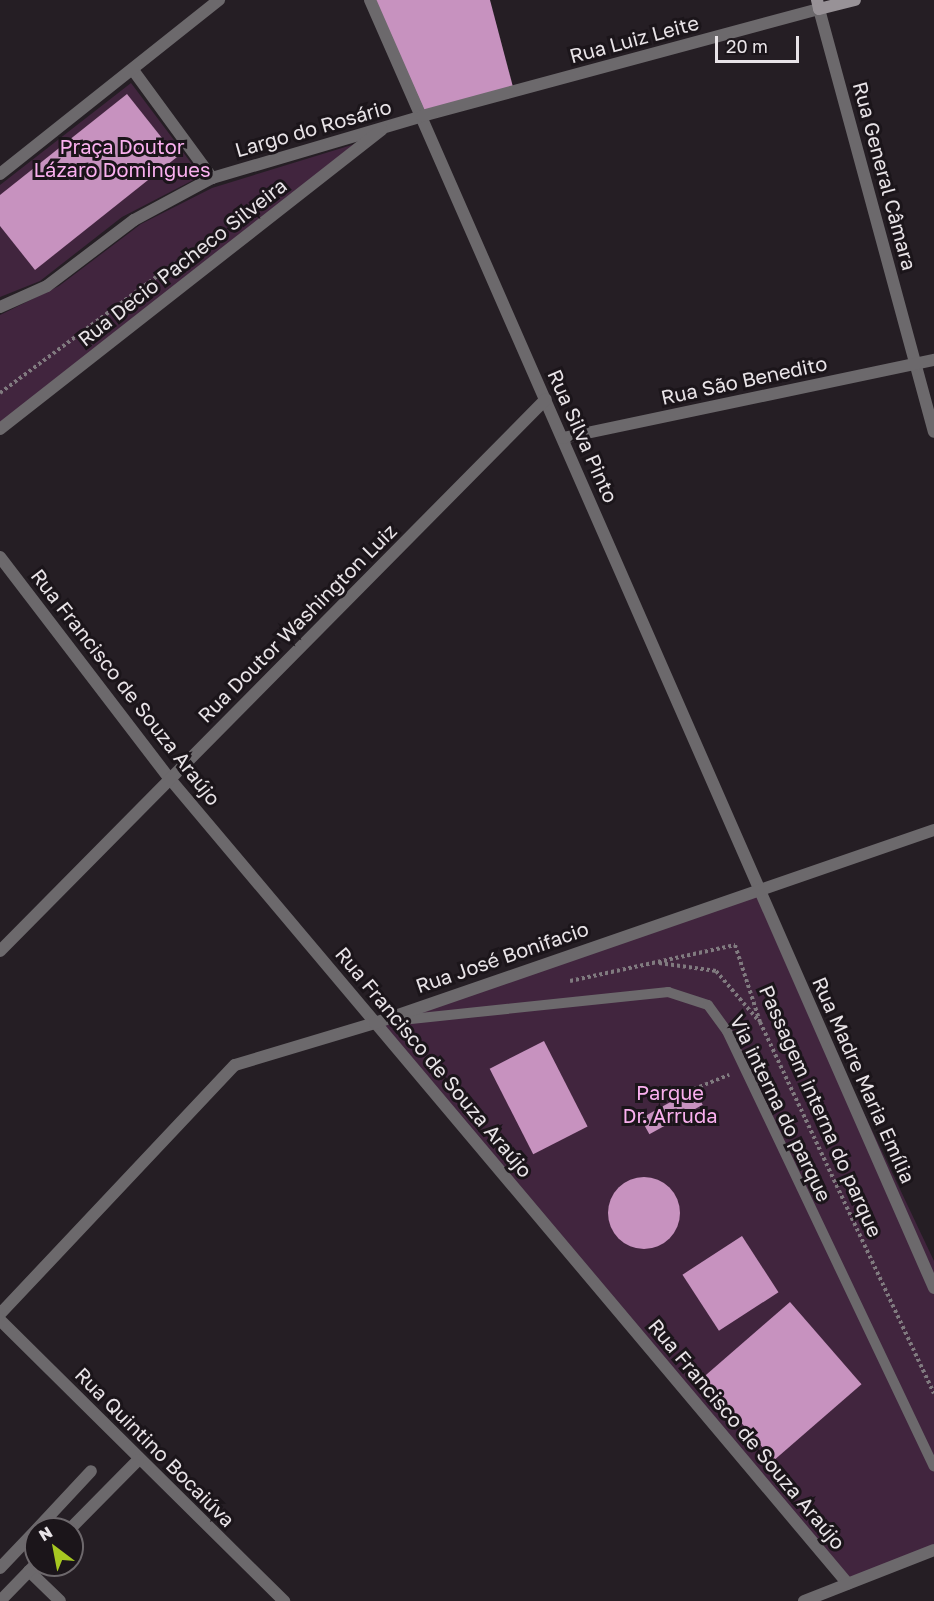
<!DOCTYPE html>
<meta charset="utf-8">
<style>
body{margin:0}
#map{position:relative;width:934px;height:1601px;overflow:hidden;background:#251e24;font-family:"Golos Text",sans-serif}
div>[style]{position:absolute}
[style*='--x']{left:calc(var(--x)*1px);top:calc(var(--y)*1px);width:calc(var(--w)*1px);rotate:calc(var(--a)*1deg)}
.green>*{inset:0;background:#41253e}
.building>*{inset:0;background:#c792bf;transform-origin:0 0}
.round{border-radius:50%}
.path>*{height:4px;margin-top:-2px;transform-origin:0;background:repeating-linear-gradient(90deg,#807a7f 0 3px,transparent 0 6px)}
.lane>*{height:10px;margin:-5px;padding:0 5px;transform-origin:5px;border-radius:5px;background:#6c696c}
.street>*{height:12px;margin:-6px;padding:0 6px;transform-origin:6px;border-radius:6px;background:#6c696c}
.secondary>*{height:12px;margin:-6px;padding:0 6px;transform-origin:6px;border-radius:6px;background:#989297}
span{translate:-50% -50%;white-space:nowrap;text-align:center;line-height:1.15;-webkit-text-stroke:6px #1b151a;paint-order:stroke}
.street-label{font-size:20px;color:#e9e4e8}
.park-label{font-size:20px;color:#fab0ef}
.north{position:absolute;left:24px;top:1517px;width:60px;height:60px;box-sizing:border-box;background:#1b151a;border:2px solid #6d686c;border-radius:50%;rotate:328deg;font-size:16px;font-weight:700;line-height:24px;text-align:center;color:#e9e4e8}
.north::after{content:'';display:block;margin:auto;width:21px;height:27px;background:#a6c821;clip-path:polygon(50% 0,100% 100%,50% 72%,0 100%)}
.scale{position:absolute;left:715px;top:36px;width:84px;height:27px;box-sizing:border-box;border:3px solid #e9e4e8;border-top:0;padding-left:8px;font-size:18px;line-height:21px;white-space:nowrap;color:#e9e4e8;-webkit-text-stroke:4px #1b151a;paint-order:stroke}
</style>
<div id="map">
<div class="green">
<div style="clip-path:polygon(131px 83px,201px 176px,122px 217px,40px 281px,0 297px,0 185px)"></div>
<div style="clip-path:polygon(355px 144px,0 423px,0 315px,59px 286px,141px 224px,212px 188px)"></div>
<div style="clip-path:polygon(758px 890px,934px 1261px,934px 1549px,850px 1582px,379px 1025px)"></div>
</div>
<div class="building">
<div style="clip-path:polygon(375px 0,490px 0,513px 87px,425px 112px)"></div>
<div style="clip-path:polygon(127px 94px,177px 157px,35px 270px,0 226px,0 195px)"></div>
<div style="left:544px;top:1041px;width:96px;height:61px;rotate:63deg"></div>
<div style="left:694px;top:1089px;width:18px;height:61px;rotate:61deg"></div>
<div class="round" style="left:608px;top:1177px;width:72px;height:72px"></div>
<div style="left:742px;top:1236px;width:67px;height:71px;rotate:57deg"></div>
<div style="left:790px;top:1302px;width:109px;height:116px;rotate:49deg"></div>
</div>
<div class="path">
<div style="--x:0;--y:393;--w:227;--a:-36.6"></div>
<div style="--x:659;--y:963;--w:58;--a:8"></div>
<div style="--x:716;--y:971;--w:65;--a:49.4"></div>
<div style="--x:570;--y:981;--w:169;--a:-12.3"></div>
<div style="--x:735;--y:945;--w:81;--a:72"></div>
<div style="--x:760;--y:1022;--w:410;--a:64.9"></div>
<div style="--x:694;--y:1089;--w:38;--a:-22"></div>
</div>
<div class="lane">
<div style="--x:392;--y:1021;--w:278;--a:-6"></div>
<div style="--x:668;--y:992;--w:42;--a:18"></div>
<div style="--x:708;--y:1005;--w:32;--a:54"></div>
<div style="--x:727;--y:1031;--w:482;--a:64.6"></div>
</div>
<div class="street">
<div style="--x:370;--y:0;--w:1406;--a:66.35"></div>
<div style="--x:133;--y:70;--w:134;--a:53.8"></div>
<div style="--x:0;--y:174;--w:280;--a:-38.5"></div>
<div style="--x:0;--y:307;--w:51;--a:-24.1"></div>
<div style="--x:47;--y:286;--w:109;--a:-37.2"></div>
<div style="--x:134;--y:220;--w:89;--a:-28.3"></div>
<div style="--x:212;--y:178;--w:219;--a:-16.4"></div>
<div style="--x:422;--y:116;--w:411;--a:-15.1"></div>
<div style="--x:819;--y:9;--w:438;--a:74.8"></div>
<div style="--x:0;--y:429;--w:485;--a:-38.1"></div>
<div style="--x:563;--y:438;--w:379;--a:-11.9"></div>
<div style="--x:0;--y:557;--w:280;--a:52.6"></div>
<div style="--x:170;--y:779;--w:1052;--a:49.89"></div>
<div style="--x:0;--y:951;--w:776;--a:-45.31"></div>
<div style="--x:0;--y:1314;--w:342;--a:-46.7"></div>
<div style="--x:235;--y:1065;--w:146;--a:-16.7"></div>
<div style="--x:375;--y:1023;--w:591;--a:-19.05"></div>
<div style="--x:0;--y:1320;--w:400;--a:44.7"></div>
<div style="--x:37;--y:1529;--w:79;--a:-47"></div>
<div style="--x:70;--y:1529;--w:97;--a:-45.4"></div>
<div style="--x:0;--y:1568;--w:52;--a:-46.5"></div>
<div style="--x:29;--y:1571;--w:43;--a:44.1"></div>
<div style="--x:0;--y:1601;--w:52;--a:-45.8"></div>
<div style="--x:804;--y:1601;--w:140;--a:-21.4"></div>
</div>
<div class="secondary">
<div style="--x:817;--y:0;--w:9;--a:77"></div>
<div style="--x:819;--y:9;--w:37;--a:-14"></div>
</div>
<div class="street-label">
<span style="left:634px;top:39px;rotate:-15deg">Rua Luiz Leite</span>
<span style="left:313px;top:128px;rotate:-16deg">Largo do Rosário</span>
<span style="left:885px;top:176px;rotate:75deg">Rua General Câmara</span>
<span style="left:182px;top:262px;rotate:-38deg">Rua Decio Pacheco Silveira</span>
<span style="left:744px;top:380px;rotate:-12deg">Rua São Benedito</span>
<span style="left:583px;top:436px;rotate:66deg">Rua Silva Pinto</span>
<span style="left:297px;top:623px;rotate:-45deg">Rua Doutor Washington Luiz</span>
<span style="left:126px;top:687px;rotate:52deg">Rua Francisco de Souza Araújo</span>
<span style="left:502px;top:957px;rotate:-19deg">Rua José Bonifacio</span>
<span style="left:434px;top:1062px;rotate:50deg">Rua Francisco de Souza Araújo</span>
<span style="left:864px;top:1080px;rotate:66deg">Rua Madre Maria Emília</span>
<span style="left:781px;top:1108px;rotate:64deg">Via interna do parque</span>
<span style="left:821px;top:1111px;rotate:66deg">Passagem interna do parque</span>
<span style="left:747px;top:1434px;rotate:50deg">Rua Francisco de Souza Araújo</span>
<span style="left:155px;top:1447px;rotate:45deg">Rua Quintino Bocaiúva</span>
</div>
<div class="park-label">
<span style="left:122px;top:158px">Praça Doutor<br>Lázaro Domingues</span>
<span style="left:670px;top:1104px">Parque<br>Dr. Arruda</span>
</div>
<div class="north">N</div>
<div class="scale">20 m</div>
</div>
